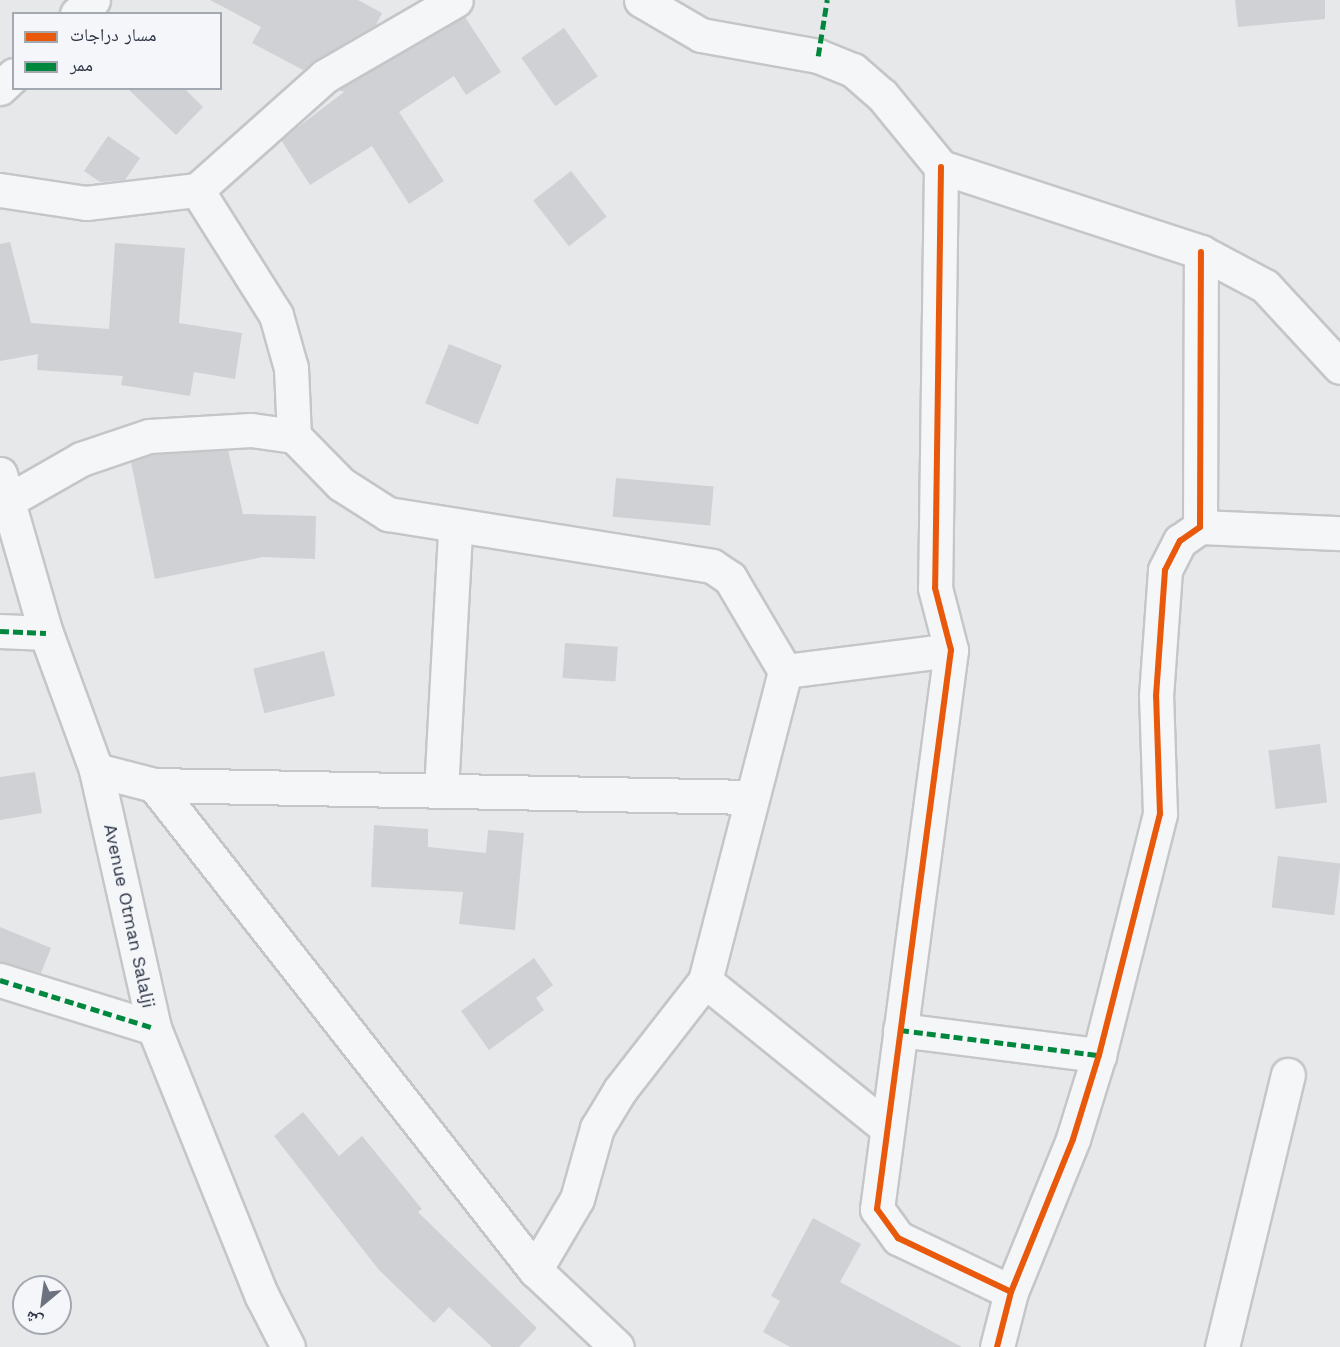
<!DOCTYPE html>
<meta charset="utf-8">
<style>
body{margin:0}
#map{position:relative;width:1340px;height:1347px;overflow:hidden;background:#e6e8ea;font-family:"Work Sans","Noto Naskh Arabic",sans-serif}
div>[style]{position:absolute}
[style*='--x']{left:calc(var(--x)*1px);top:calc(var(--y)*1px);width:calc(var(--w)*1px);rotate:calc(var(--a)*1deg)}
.building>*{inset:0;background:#d0d1d4;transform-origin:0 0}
.roads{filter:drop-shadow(2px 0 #c4c6c8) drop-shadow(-2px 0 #c4c6c8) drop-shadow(0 2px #c4c6c8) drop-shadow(0 -2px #c4c6c8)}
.minor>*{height:33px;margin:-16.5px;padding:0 16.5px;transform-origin:16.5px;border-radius:16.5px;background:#f5f6f7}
.quiet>*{height:4.5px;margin-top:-2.25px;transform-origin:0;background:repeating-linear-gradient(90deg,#00873e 0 9px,transparent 0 13.5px)}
.cycleway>*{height:6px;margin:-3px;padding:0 3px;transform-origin:3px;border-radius:3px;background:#e8590c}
span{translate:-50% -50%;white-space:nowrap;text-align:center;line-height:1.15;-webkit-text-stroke:4.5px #f4f6f9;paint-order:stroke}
.street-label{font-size:18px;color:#2b3345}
.legend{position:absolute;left:12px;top:12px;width:210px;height:78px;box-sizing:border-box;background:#f4f6f9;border:2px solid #a4a8b1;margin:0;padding:8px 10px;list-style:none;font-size:18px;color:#2b3345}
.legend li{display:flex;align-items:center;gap:12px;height:30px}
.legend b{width:30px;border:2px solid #a4a8b1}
.north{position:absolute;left:12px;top:1275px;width:60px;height:60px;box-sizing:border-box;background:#f4f6f9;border:2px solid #a4a8b1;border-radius:50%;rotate:209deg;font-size:16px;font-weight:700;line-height:24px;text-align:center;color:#2b3345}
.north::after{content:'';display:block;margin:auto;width:21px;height:27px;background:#6c727f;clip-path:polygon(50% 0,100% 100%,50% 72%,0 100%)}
</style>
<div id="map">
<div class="building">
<div style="clip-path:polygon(210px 0,358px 0,382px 13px,376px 25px,303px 70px,252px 43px,261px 27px)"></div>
<div style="clip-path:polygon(1235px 0,1325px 0,1325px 19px,1238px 27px)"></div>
<div style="clip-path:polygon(465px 17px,501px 72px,466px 95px,454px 76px,399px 112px,444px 181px,409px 204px,372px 146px,310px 185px,281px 140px,344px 92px,339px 90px)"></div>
<div style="left:564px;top:28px;width:59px;height:52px;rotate:55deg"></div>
<div style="clip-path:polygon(127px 88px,184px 88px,203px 107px,176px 135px)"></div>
<div style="clip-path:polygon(108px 136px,140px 158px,125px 180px,100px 182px,84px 171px)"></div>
<div style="left:571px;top:171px;width:58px;height:48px;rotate:52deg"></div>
<div style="clip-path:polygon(10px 242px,31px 323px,109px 329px,115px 243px,185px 248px,179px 323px,242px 333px,235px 379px,194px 372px,190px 396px,121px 385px,123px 376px,37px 370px,38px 354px,0 361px,0 244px)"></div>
<div style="left:449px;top:344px;width:57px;height:64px;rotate:22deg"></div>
<div style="clip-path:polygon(228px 450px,243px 514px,316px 516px,315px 559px,263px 557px,155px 579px,131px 462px,153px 455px)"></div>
<div style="left:616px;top:478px;width:98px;height:39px;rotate:5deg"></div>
<div style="left:565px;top:643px;width:53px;height:35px;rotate:4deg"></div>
<div style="left:324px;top:651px;width:46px;height:73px;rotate:76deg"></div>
<div style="left:1320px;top:744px;width:59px;height:52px;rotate:83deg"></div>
<div style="clip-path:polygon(35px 772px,42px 813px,0 820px,0 777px)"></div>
<div style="clip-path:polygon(374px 825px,428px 829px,428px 847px,486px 853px,488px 830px,524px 833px,515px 930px,459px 924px,463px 892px,371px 887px)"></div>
<div style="left:1278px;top:856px;width:63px;height:52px;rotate:7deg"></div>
<div style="clip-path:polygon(0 927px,51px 948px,41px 973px,0 962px)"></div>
<div style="clip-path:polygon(534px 958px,553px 985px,536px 998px,544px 1010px,489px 1050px,461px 1011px)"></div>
<div style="clip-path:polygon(303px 1112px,339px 1156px,362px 1136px,422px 1209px,418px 1212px,537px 1328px,519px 1347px,492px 1347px,449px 1307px,434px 1323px,379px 1270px,274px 1136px)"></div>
<div style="clip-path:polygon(813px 1218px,861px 1244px,840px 1282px,962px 1347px,790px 1347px,763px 1332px,780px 1301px,771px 1296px)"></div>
</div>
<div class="roads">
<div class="minor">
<div style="--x:641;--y:0;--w:69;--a:30.3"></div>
<div style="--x:701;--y:35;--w:119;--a:10.2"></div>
<div style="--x:818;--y:56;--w:38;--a:22"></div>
<div style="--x:853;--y:70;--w:38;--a:41"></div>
<div style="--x:882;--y:95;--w:93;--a:50.7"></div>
<div style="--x:941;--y:167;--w:274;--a:18.1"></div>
<div style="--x:1201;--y:252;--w:72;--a:28"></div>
<div style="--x:1265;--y:286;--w:110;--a:47.2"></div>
<div style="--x:77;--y:14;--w:21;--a:-41"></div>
<div style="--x:0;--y:88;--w:19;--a:-43"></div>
<div style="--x:941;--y:167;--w:421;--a:90.8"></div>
<div style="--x:935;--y:588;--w:64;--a:75.5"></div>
<div style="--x:951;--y:650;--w:564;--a:97.54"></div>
<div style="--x:877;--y:1209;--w:36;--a:54"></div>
<div style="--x:898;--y:1238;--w:125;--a:25.5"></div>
<div style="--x:0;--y:190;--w:87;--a:8.6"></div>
<div style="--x:86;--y:203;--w:112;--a:-6.7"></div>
<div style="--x:197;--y:190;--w:171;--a:-41.7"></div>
<div style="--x:325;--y:76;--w:151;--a:-30.1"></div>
<div style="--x:197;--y:190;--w:148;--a:57.7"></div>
<div style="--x:276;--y:315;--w:55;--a:74.2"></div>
<div style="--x:291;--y:368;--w:68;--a:87.5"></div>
<div style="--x:0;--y:474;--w:166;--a:73.9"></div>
<div style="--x:46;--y:633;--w:146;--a:69.9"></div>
<div style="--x:96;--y:770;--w:264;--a:77.3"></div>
<div style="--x:154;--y:1028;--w:289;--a:68.1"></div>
<div style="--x:262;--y:1296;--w:57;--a:63"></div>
<div style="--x:11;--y:499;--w:81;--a:-29.7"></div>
<div style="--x:81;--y:459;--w:72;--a:-18.7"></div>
<div style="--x:149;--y:436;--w:102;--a:-3.4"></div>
<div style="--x:251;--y:430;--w:43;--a:7.9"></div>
<div style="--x:294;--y:436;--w:67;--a:45.6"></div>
<div style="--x:341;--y:484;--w:56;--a:32.6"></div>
<div style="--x:388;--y:514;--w:328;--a:9.1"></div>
<div style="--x:712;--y:566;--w:22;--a:34"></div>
<div style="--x:730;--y:578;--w:108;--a:59.4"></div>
<div style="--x:785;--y:671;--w:167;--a:-7.2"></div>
<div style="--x:1200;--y:527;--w:140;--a:2.5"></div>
<div style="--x:0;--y:631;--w:46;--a:2.5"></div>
<div style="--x:96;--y:770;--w:60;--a:14.5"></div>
<div style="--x:154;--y:785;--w:596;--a:1.15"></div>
<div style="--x:154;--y:785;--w:617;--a:51.85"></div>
<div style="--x:535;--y:1270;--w:112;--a:43.2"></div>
<div style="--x:441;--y:791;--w:262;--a:-86.9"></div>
<div style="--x:0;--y:980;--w:161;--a:17.3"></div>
<div style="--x:705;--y:981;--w:320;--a:-75.5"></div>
<div style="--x:900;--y:1030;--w:201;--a:7.2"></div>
<div style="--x:535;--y:1270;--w:82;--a:-59.4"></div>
<div style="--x:577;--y:1199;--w:74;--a:-74.3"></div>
<div style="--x:597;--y:1128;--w:44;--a:-58.8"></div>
<div style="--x:620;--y:1090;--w:138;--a:-52.1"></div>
<div style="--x:705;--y:981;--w:233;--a:38.9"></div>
<div style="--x:997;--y:1347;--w:57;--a:-75.7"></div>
<div style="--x:1011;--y:1292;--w:165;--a:-67.9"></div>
<div style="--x:1073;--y:1139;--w:88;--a:-72.8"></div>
<div style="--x:1099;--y:1055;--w:249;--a:-75.8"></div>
<div style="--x:1160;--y:814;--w:118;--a:-91.9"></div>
<div style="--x:1156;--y:696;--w:126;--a:-85.9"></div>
<div style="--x:1165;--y:570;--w:33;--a:-63"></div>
<div style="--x:1180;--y:541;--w:24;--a:-35"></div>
<div style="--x:1200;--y:527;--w:275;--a:-89.8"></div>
<div style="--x:1222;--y:1347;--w:280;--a:-76.4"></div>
</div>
</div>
<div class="quiet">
<div style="--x:818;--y:56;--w:57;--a:-80.9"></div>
<div style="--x:0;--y:631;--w:46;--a:2.5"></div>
<div style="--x:0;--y:980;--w:161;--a:17.3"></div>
<div style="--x:900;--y:1030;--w:201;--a:7.2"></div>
</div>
<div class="cycleway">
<div style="--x:941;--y:167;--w:421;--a:90.8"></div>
<div style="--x:935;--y:588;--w:64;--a:75.5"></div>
<div style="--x:951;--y:650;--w:564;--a:97.54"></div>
<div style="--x:877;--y:1209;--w:36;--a:54"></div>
<div style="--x:898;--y:1238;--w:125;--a:25.5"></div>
<div style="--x:997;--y:1347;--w:57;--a:-75.7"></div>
<div style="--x:1011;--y:1292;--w:165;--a:-67.9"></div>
<div style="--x:1073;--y:1139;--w:88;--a:-72.8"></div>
<div style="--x:1099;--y:1055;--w:249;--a:-75.8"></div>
<div style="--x:1160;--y:814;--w:118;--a:-91.9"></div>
<div style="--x:1156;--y:696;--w:126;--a:-85.9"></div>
<div style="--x:1165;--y:570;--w:33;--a:-63"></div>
<div style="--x:1180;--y:541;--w:24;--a:-35"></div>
<div style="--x:1200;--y:527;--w:275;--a:-89.8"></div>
</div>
<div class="street-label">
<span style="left:129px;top:916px;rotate:78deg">Avenue Otman Salalji</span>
</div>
<ul class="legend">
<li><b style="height:8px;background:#e8590c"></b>مسار دراجات</li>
<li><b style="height:8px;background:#00873e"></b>ممر</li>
</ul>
<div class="north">ش</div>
</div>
